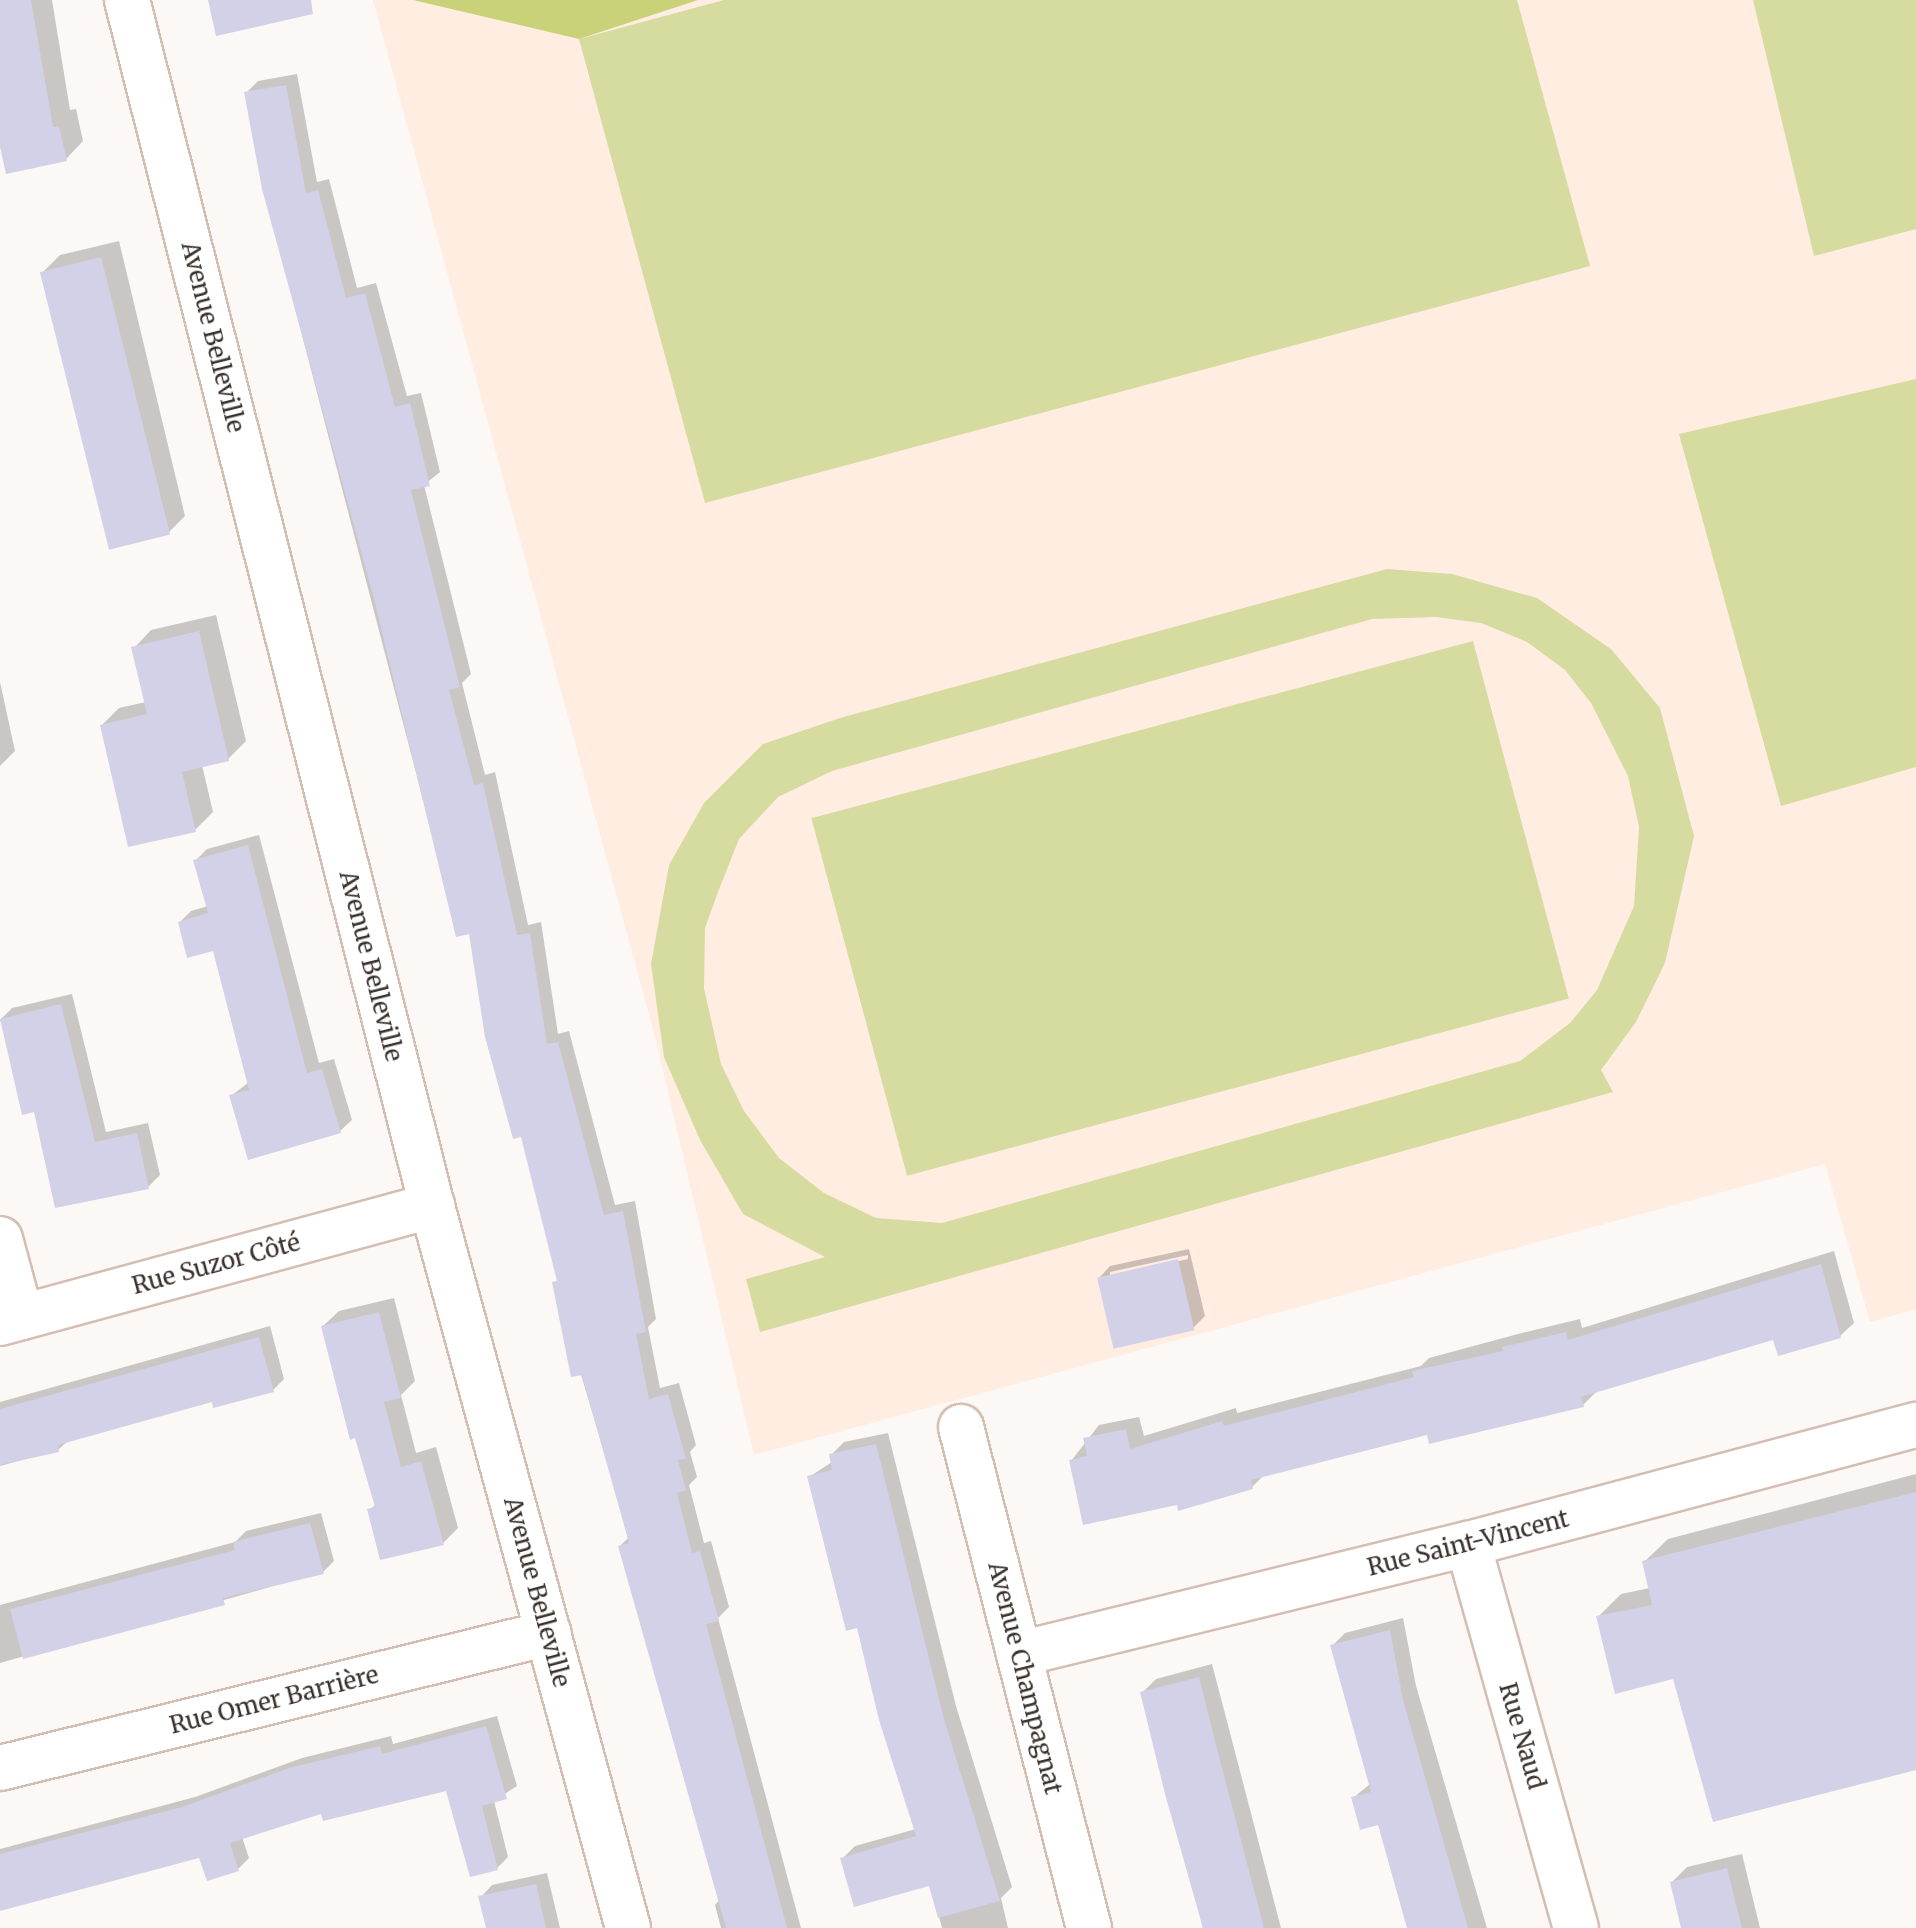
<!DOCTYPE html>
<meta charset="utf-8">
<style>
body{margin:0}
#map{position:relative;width:1916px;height:1928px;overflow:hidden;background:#fcf8f5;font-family:Merriweather,serif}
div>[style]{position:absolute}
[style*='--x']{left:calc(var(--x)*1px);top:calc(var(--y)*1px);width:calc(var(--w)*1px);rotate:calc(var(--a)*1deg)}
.built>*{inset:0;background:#ffede2}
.green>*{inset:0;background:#d6dca0;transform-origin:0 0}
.forest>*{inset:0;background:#c9d179}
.shadow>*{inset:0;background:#0003}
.building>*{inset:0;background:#d3d1e7;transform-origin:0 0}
.roads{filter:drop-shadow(2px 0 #d4beb1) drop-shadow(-2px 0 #d4beb1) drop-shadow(0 2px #d4beb1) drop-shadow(0 -2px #d4beb1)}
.minor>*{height:44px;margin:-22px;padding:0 22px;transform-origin:22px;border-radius:22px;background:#fff}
span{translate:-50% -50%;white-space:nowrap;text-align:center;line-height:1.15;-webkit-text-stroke:6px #fff;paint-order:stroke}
.street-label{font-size:24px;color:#39302b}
</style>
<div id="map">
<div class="built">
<div style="clip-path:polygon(373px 0,1916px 0,1916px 1309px,1870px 1322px,1825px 1164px,754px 1455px,654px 1033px)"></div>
</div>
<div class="green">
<div style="clip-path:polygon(724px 0,1517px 0,1590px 266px,705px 503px,579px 39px)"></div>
<div style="clip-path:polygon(1753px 0,1916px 0,1916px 229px,1814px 256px)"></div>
<div style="clip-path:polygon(1916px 379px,1916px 767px,1781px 806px,1679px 434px)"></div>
<div style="clip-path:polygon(evenodd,1387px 569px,1452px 574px,1537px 598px,1611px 649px,1660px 708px,1694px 836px,1665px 963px,1636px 1022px,1601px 1070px,1613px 1092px,760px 1332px,746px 1279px,825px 1257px,743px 1214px,700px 1140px,664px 1057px,651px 964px,669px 865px,704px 803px,763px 744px,840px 718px,1387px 569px,1436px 617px,1481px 623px,1527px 642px,1565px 670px,1591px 703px,1628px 776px,1639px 827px,1634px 906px,1597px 990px,1570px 1023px,1520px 1061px,942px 1223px,876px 1218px,824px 1193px,779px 1158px,744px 1111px,721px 1064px,704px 988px,705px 928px,718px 892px,739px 839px,778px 797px,832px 771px,1372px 619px,1436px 617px)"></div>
<div style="left:1473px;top:641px;width:370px;height:685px;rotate:75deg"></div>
</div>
<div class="forest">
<div style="clip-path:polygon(413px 0,698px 0,579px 39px)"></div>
</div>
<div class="shadow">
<div style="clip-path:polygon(0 0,52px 0,70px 110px,76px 109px,83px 141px,66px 159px,0 137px)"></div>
<div style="clip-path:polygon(297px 74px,317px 182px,329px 179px,357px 288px,376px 283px,407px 396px,421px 393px,440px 472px,424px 485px,471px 674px,462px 683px,485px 775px,495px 772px,528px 925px,541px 922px,558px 1034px,569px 1031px,615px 1205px,635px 1201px,656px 1319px,648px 1327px,660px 1388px,679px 1383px,696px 1445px,690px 1452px,697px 1477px,689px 1485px,704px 1543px,711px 1541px,729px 1607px,718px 1618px,801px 1928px,721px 1928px,715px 1905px,720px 1899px,620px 1546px,629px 1537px,554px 1283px,559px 1279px,470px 932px,458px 934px,264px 189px,246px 93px,258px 81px)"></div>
<div style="clip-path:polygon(119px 241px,185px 516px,168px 533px,42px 273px,60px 255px)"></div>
<div style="clip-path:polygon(216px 615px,246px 741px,228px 759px,202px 765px,213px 812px,195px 830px,102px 725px,119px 708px,146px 702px,134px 648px,151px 630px)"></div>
<div style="clip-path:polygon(0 682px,15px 751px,0 766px)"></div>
<div style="clip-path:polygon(259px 835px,319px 1063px,334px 1059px,352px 1120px,340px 1131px,231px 1096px,249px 1082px,214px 949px,180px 922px,191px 911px,208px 906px,195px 861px,207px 849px)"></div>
<div style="clip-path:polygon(72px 994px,106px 1132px,148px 1123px,160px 1175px,148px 1187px,36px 1109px,0 1020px,12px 1008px)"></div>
<div style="clip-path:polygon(evenodd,1189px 1249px,1205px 1316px,1193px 1328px,1099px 1278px,1110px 1266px,1189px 1249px,1188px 1255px,1188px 1259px,1110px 1276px,1110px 1272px,1188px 1255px)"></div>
<div style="clip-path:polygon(1834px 1251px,1854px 1323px,1840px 1336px,1775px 1338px,1598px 1390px,1583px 1405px,1428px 1432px,1264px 1475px,1252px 1487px,1178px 1503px,1071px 1461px,1099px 1425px,1139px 1417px,1144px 1436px,1236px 1408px,1237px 1413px,1421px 1366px,1429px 1358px,1518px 1334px,1580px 1319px,1582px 1328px)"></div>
<div style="clip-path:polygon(394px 1298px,415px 1381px,401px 1395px,416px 1453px,436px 1447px,458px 1528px,443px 1543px,370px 1510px,376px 1504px,323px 1326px,339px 1311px)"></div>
<div style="clip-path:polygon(270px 1326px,284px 1379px,273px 1390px,213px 1400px,69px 1440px,58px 1450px,0 1466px,0 1402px)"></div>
<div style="clip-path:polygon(888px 1433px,956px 1706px,1012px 1887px,1001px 1898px,1008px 1928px,942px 1928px,930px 1883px,842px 1859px,855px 1846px,916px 1829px,858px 1626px,809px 1477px,832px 1462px,831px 1455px,844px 1442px)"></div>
<div style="clip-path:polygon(1916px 1474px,1916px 1768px,1675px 1677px,1598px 1617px,1621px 1594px,1650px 1588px,1644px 1562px,1668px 1539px)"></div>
<div style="clip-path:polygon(321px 1513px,334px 1561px,323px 1572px,0 1663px,0 1605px,235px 1542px,246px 1531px)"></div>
<div style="clip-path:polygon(1403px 1618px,1416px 1686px,1487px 1928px,1409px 1928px,1379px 1822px,1353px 1798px,1370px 1784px,1332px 1646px,1345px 1633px)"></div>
<div style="clip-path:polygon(1212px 1664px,1281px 1928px,1203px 1928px,1142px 1693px,1156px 1679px)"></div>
<div style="clip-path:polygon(497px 1716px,517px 1786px,494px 1801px,508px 1857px,497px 1868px,448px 1789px,322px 1812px,242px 1837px,249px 1858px,238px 1869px,201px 1855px,0 1910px,0 1849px,195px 1797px,302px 1758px,391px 1736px,393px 1744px)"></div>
<div style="clip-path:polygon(1742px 1854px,1760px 1928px,1683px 1928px,1672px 1882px,1687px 1867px)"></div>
<div style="clip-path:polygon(547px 1873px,560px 1928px,488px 1928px,481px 1897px,492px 1885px)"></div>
</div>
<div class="building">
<div style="clip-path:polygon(0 0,31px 0,53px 127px,59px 126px,67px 161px,6px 174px,0 147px)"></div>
<div style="clip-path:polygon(208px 0,311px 0,313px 14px,216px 36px)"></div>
<div style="clip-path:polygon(286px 85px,306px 193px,318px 190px,346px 298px,365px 293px,395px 407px,410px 403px,430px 486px,411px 490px,460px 687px,449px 690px,474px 785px,483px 783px,517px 935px,530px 933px,547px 1044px,558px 1042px,604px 1215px,623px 1211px,646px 1332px,636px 1334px,649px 1399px,668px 1394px,686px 1459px,678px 1460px,686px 1490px,677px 1493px,692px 1553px,700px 1551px,719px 1621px,706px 1624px,787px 1928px,726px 1928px,618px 1546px,629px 1543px,582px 1375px,571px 1377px,552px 1282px,557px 1281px,521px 1137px,513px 1139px,485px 1037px,469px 934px,456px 937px,373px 595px,262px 189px,244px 92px)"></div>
<div style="left:101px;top:257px;width:286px;height:63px;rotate:76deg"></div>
<div style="clip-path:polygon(199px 631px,229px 761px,182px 772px,196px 832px,128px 847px,100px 725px,147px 714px,131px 647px)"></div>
<div style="clip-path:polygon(248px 845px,307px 1073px,322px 1069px,341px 1133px,248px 1160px,229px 1095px,249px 1090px,213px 951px,187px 958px,178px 922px,208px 913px,193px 860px)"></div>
<div style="clip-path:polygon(61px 1004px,95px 1142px,137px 1133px,149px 1189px,55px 1208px,34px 1112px,22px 1115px,0 1019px)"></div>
<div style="left:1178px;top:1259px;width:73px;height:83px;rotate:77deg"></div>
<div style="clip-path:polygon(1821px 1264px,1841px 1338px,1778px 1356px,1773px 1340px,1581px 1397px,1584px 1407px,1429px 1444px,1427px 1435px,1251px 1480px,1253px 1489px,1178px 1511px,1177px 1505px,1083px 1525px,1069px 1460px,1087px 1456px,1083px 1438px,1126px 1429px,1130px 1449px,1222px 1421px,1224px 1426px,1414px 1377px,1412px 1371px,1503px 1351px,1502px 1347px,1566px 1332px,1568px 1340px)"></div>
<div style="clip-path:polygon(379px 1312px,401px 1398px,384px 1402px,401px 1467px,421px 1461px,444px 1545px,380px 1560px,367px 1509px,375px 1507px,355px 1438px,350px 1440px,321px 1326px)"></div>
<div style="clip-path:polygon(259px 1337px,274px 1392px,213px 1408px,212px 1402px,58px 1445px,59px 1452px,0 1465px,0 1409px)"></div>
<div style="clip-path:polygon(876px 1444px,944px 1719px,1000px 1901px,938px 1918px,929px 1886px,854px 1907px,840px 1858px,916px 1836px,879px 1720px,857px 1628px,846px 1631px,807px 1476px,832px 1470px,829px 1454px)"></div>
<div style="clip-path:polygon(1916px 1492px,1916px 1770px,1713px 1822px,1673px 1679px,1615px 1694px,1596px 1616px,1652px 1605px,1642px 1561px)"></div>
<div style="clip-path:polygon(310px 1523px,324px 1574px,223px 1598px,225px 1605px,23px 1659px,10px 1609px,235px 1550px,233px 1542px)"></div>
<div style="clip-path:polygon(1390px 1630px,1403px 1700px,1468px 1928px,1407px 1928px,1378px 1825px,1360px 1830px,1351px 1797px,1371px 1792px,1330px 1645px)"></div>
<div style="clip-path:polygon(1199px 1677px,1216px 1745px,1264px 1928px,1203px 1928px,1165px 1794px,1140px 1692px)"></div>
<div style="clip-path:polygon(486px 1726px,507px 1799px,482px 1806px,498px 1870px,470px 1877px,446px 1791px,323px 1821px,321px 1814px,230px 1843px,239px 1871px,207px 1881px,199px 1858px,0 1911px,0 1854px,182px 1807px,289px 1768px,380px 1746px,382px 1754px)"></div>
<div style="clip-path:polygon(1727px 1868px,1742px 1928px,1681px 1928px,1670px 1882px)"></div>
<div style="clip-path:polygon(536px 1884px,546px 1928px,486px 1928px,478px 1896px)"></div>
</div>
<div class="roads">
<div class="minor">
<div style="--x:127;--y:0;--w:1244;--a:75.81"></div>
<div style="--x:432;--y:1206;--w:748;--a:74.81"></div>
<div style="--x:0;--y:1239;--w:81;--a:74.9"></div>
<div style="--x:0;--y:1323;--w:448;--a:-15.2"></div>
<div style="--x:961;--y:1427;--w:517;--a:75.67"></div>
<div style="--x:1468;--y:1544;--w:399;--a:74.3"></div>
<div style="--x:1019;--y:1654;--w:462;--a:-13.8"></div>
<div style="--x:1468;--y:1544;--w:464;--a:-14.9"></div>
<div style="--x:0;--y:1768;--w:565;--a:-13.82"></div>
</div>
</div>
<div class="street-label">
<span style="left:213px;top:337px;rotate:76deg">Avenue Belleville</span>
<span style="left:371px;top:966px;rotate:76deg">Avenue Belleville</span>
<span style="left:216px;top:1264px;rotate:-15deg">Rue Suzor Côté</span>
<span style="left:1468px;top:1543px;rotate:-14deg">Rue Saint-Vincent</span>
<span style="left:537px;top:1592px;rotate:75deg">Avenue Belleville</span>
<span style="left:1025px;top:1678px;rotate:76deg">Avenue Champagnat</span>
<span style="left:274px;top:1700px;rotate:-14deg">Rue Omer Barrière</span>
<span style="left:1522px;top:1736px;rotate:74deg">Rue Naud</span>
</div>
</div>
